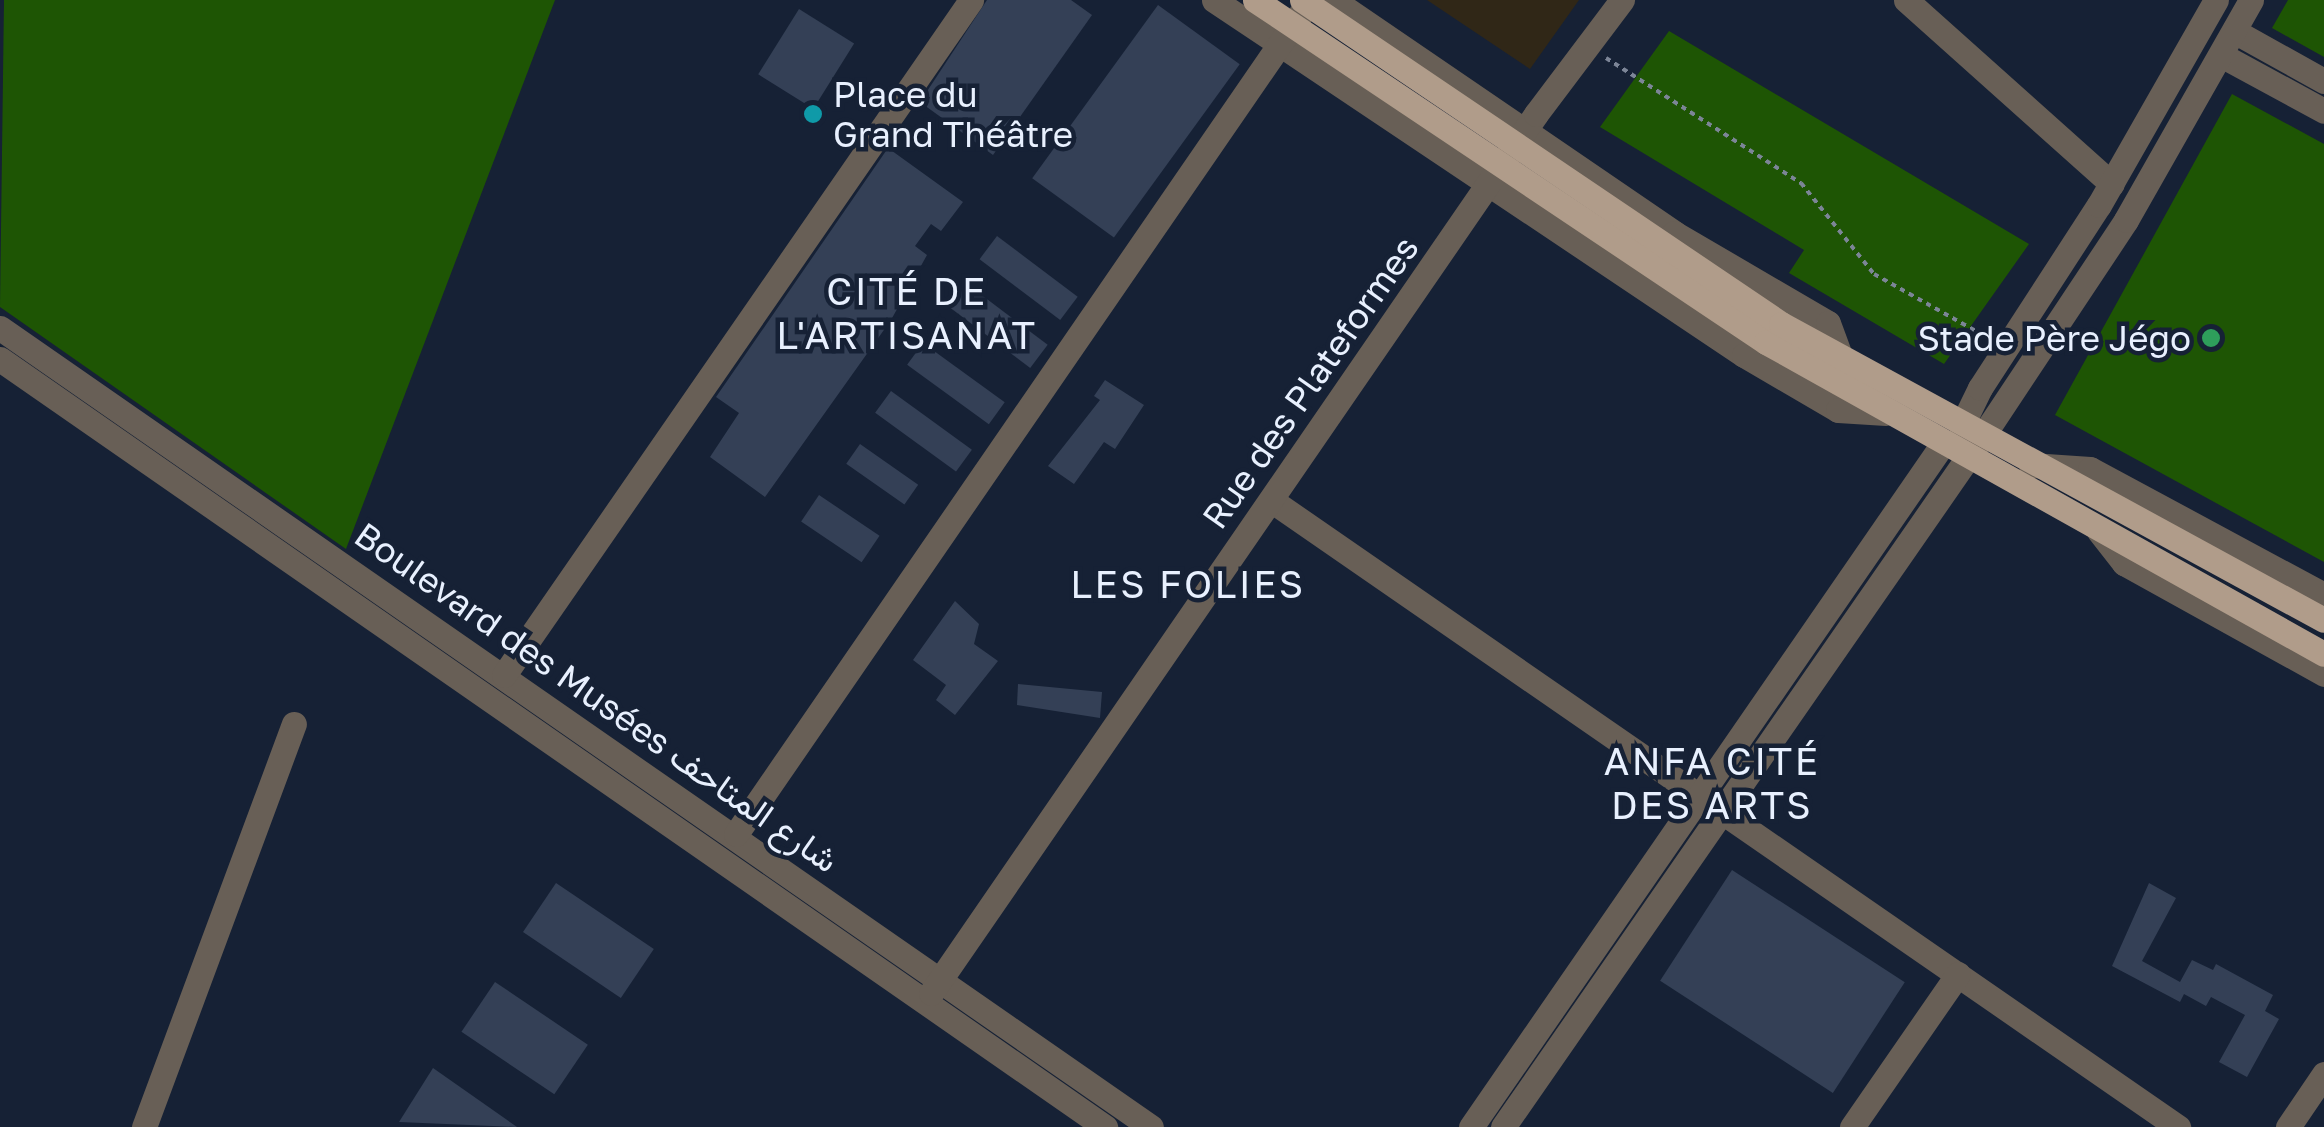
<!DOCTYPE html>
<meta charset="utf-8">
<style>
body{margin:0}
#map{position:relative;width:2324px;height:1127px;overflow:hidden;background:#162135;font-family:"Golos Text",Vazirmatn,sans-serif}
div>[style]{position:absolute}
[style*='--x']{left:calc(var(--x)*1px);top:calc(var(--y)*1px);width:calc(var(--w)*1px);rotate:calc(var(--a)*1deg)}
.education>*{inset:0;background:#302717}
.green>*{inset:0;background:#1e5504}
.building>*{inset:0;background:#344056;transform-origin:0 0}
.path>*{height:4px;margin-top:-2px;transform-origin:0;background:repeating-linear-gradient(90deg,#7c8597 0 5px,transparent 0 10px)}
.minor>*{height:25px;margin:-12.5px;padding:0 12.5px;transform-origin:12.5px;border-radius:12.5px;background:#685f56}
.major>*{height:25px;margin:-12.5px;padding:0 12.5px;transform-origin:12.5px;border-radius:12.5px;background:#b09c8a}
.dots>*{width:28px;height:28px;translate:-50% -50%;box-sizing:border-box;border:5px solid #162135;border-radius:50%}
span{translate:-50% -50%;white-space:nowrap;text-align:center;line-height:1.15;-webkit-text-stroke:9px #162135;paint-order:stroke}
.poi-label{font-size:35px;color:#e8f0fe}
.left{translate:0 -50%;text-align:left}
.right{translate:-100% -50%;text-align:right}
.street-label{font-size:35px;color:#e8f0fe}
.neighbourhood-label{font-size:38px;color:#e8f0fe;letter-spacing:2.5px}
</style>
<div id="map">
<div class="education">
<div style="clip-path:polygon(1427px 0,1579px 0,1530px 69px)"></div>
</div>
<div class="green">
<div style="clip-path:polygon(4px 0,555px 0,346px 549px,0 307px)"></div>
<div style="clip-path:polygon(2288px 0,2324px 0,2324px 57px,2272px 28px)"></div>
<div style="clip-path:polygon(1669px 31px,2029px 244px,1944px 364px,1789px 273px,1804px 250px,1600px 127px)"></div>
<div style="clip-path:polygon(2232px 94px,2324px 144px,2324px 562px,2055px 415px)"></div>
</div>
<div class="building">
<div style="clip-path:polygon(987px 0,1071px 0,1092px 15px,993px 155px,920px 102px)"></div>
<div style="left:1158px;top:5px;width:101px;height:214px;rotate:36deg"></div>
<div style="left:799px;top:9px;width:65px;height:77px;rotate:32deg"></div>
<div style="clip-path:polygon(888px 148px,963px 202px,941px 231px,931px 224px,915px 246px,927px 255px,891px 320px,765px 497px,710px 457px,739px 413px,716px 397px)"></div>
<div style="left:997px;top:236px;width:101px;height:29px;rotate:37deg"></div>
<div style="left:967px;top:284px;width:101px;height:29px;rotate:37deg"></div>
<div style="left:923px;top:343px;width:101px;height:27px;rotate:36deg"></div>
<div style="clip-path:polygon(1105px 380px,1144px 405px,1115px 449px,1104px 442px,1074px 484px,1048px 466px,1100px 400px,1094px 396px)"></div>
<div style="left:891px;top:391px;width:100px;height:27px;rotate:36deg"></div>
<div style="left:860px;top:444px;width:71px;height:24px;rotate:35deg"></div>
<div style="left:819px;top:495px;width:73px;height:32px;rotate:34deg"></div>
<div style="clip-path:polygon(955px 601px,979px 624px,974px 644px,998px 661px,955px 715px,936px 700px,946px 685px,913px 660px)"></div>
<div style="clip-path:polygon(1018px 684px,1102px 692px,1100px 718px,1017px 705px)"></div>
<div style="left:1732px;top:870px;width:206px;height:132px;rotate:33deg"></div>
<div style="left:556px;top:883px;width:118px;height:59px;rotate:34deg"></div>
<div style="clip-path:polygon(2149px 883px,2176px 898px,2142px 961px,2180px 982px,2192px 960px,2213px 970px,2216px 964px,2273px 995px,2265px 1011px,2279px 1019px,2247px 1077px,2219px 1062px,2245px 1015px,2211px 997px,2206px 1006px,2184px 994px,2180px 1002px,2112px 966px)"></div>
<div style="left:495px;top:982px;width:112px;height:60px;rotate:34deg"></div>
<div style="clip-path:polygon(433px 1068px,517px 1127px,399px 1122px)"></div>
</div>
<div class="path">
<div style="--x:1606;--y:58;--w:232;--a:32.7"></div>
<div style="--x:1801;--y:183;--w:117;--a:51.3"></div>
<div style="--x:1874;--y:274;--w:131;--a:29.3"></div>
</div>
<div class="minor">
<div style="--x:1214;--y:0;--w:638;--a:33.81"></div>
<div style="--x:1744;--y:355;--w:109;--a:30.3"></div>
<div style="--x:1838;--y:410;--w:48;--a:3.6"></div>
<div style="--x:1333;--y:0;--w:413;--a:34.3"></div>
<div style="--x:1674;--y:233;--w:178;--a:30.3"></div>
<div style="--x:1828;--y:323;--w:40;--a:69.8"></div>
<div style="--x:1906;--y:0;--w:276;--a:41.8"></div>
<div style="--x:2234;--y:31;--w:103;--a:29.1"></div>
<div style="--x:2221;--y:55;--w:117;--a:28.5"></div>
<div style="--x:0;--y:328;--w:1401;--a:34.77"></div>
<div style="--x:0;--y:359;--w:1346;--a:34.8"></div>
<div style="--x:1962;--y:444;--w:19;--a:-90"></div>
<div style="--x:1962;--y:425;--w:41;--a:-64.1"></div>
<div style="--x:1980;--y:388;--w:218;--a:-57"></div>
<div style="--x:2099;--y:205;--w:236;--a:-60.3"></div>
<div style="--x:2031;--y:465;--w:59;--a:3.9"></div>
<div style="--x:2090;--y:469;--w:266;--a:28.3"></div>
<div style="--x:1271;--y:500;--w:1103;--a:34.66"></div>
<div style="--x:2099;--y:531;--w:41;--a:52"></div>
<div style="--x:2124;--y:563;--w:229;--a:29"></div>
<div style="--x:504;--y:675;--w:821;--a:-55.32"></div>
<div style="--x:736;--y:834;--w:1012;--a:-55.46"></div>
<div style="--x:931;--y:993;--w:1067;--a:-55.46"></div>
<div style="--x:1536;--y:114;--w:143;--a:-53"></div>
<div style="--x:144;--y:1127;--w:430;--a:-69.6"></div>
<div style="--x:1471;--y:1127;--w:829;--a:-55.37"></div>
<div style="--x:1503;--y:1127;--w:840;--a:-55.23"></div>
<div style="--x:1982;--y:437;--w:260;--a:-56.4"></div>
<div style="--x:2126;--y:220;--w:253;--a:-60.4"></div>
<div style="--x:1852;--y:1127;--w:186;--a:-55.3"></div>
<div style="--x:2288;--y:1127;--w:64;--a:-55.8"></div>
</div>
<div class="major">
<div style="--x:1255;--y:0;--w:615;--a:33.79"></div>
<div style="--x:1766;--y:342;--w:639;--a:29.21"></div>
<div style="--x:1302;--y:0;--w:578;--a:34.07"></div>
<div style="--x:1781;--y:324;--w:618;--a:28.6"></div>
</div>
<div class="dots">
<div style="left:813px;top:114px;background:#0f9aa8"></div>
<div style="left:2211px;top:338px;background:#2e9e5b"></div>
</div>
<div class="poi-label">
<span class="left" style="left:833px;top:114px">Place du<br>Grand Théâtre</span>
<span class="right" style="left:2191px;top:338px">Stade Père Jégo</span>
</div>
<div class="street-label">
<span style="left:1310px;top:382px;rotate:-55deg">Rue des Plateformes</span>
<span style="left:597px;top:697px;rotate:35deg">Boulevard des Musées شارع المتاحف</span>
</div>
<div class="neighbourhood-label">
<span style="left:907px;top:313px">CITÉ DE<br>L'ARTISANAT</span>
<span style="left:1188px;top:584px">LES FOLIES</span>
<span style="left:1712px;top:783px">ANFA CITÉ<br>DES ARTS</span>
</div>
</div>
